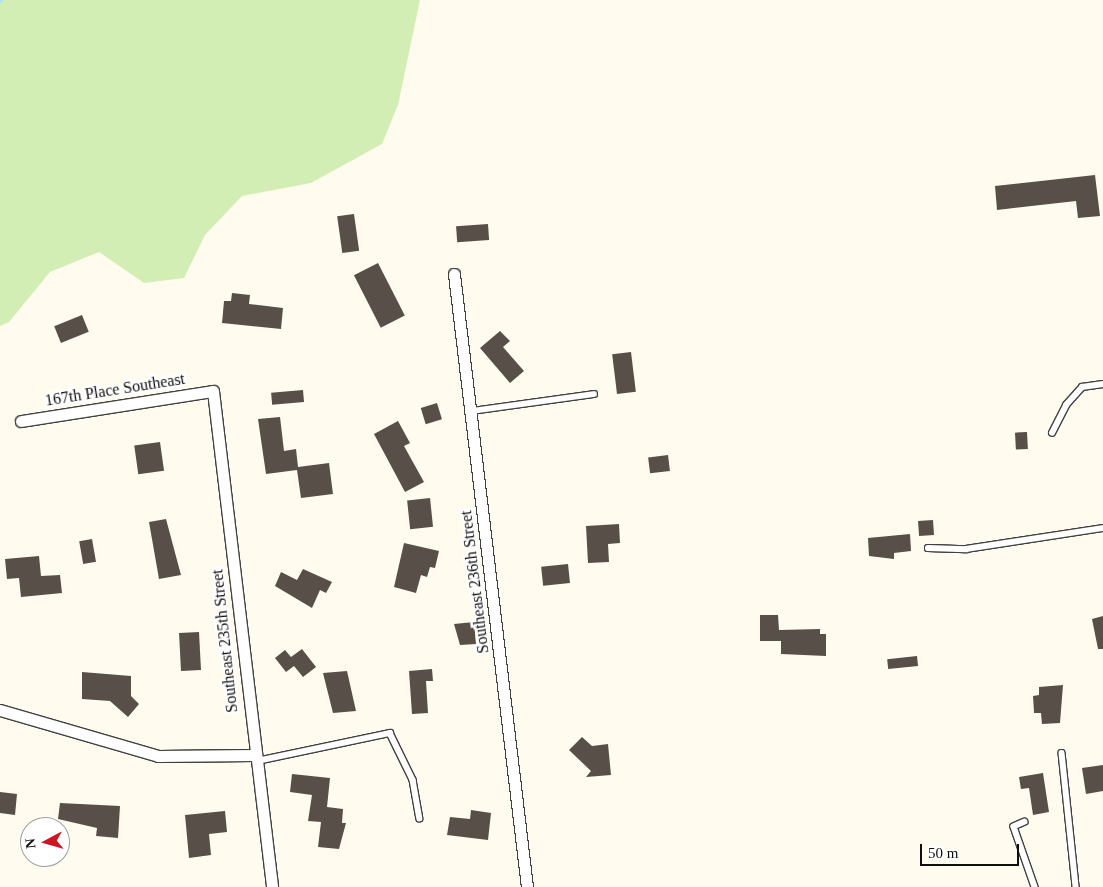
<!DOCTYPE html>
<style>
body{margin:0}
#map{position:relative;width:1103px;height:887px;overflow:hidden;background:#fffcef;font-family:"Times New Roman",serif}
div>[style]{position:absolute}
[style*='--x']{left:calc(var(--x)*1px);top:calc(var(--y)*1px);width:calc(var(--w)*1px);rotate:calc(var(--a)*1deg)}
.green>*{inset:0;background:#d3eeb4}
.stream>*{height:4px;margin:-2px;padding:0 2px;transform-origin:2px;border-radius:2px;background:#ade1fd}
.building>*{inset:0;background:#584f49;transform-origin:0 0}
.roads{filter:drop-shadow(1px 0 #414141) drop-shadow(-1px 0 #414141) drop-shadow(0 1px #414141) drop-shadow(0 -1px #414141)}
.service>*{height:5.5px;margin:-2.75px;padding:0 2.75px;transform-origin:2.75px;border-radius:2.75px;background:#fff}
.minor>*{height:11px;margin:-5.5px;padding:0 5.5px;transform-origin:5.5px;border-radius:5.5px;background:#fff}
span{translate:-50% -50%;white-space:nowrap;text-align:center;line-height:1.15;-webkit-text-stroke:5px #fff;paint-order:stroke}
.street-label{font-size:16px;color:#0e0e0e}
.north{position:absolute;left:20px;top:817px;width:50px;height:50px;box-sizing:border-box;background:#fff;border:1px solid #9f9f9f;border-radius:50%;rotate:264deg;font-size:14px;font-weight:700;line-height:20px;text-align:center;color:#0e0e0e}
.north::after{content:'';display:block;margin:auto;width:18px;height:22px;background:#ce1622;clip-path:polygon(50% 0,100% 100%,50% 72%,0 100%)}
.scale{position:absolute;left:920px;top:844px;width:99px;height:22px;box-sizing:border-box;border:2px solid #0e0e0e;border-top:0;padding-left:6px;font-size:15px;line-height:18px;white-space:nowrap;color:#0e0e0e;-webkit-text-stroke:4px #fff;paint-order:stroke}
</style>
<div id="map">
<div class="green">
<div style="clip-path:polygon(0 0,420px 0,398px 105px,382px 144px,311px 183px,242px 196px,205px 235px,184px 278px,144px 283px,99px 252px,50px 272px,9px 322px,0 326px)"></div>
</div>
<div class="stream">
<div style="--x:0;--y:1;--w:1;--a:-45"></div>
</div>
<div class="building">
<div style="clip-path:polygon(1095px 175px,1100px 216px,1078px 218px,1076px 201px,997px 210px,995px 186px)"></div>
<div style="left:354px;top:214px;width:37px;height:17px;rotate:82deg"></div>
<div style="left:488px;top:224px;width:16px;height:32px;rotate:86deg"></div>
<div style="left:378px;top:263px;width:59px;height:27px;rotate:63deg"></div>
<div style="clip-path:polygon(232px 293px,250px 295px,249px 304px,283px 308px,281px 329px,222px 323px,224px 301px,231px 301px)"></div>
<div style="left:82px;top:315px;width:18px;height:30px;rotate:68deg"></div>
<div style="clip-path:polygon(500px 331px,510px 341px,503px 347px,524px 371px,510px 383px,480px 348px)"></div>
<div style="left:631px;top:352px;width:40px;height:19px;rotate:83deg"></div>
<div style="left:303px;top:390px;width:12px;height:32px;rotate:85deg"></div>
<div style="left:437px;top:403px;width:17px;height:17px;rotate:73deg"></div>
<div style="clip-path:polygon(280px 417px,284px 451px,296px 449px,298px 467px,329px 463px,333px 494px,301px 498px,297px 470px,266px 474px,258px 419px)"></div>
<div style="clip-path:polygon(398px 421px,410px 443px,404px 446px,424px 482px,405px 492px,374px 434px)"></div>
<div style="left:1027px;top:432px;width:17px;height:12px;rotate:87deg"></div>
<div style="left:160px;top:442px;width:29px;height:26px;rotate:82deg"></div>
<div style="left:668px;top:455px;width:16px;height:20px;rotate:83deg"></div>
<div style="left:430px;top:498px;width:29px;height:23px;rotate:84deg"></div>
<div style="clip-path:polygon(166px 519px,181px 575px,159px 579px,149px 522px)"></div>
<div style="left:933px;top:520px;width:15px;height:15px;rotate:86deg"></div>
<div style="clip-path:polygon(619px 524px,620px 543px,608px 544px,609px 562px,588px 563px,586px 526px)"></div>
<div style="clip-path:polygon(910px 534px,911px 551px,894px 553px,894px 559px,869px 556px,868px 538px)"></div>
<div style="left:92px;top:539px;width:23px;height:13px;rotate:80deg"></div>
<div style="clip-path:polygon(404px 543px,439px 551px,435px 568px,430px 567px,427px 577px,421px 575px,416px 593px,394px 587px)"></div>
<div style="clip-path:polygon(39px 556px,41px 576px,60px 575px,62px 593px,21px 597px,19px 578px,7px 579px,5px 559px)"></div>
<div style="left:568px;top:564px;width:19px;height:27px;rotate:84deg"></div>
<div style="clip-path:polygon(303px 569px,332px 582px,326px 593px,320px 590px,312px 608px,275px 586px,281px 572px,297px 580px)"></div>
<div style="clip-path:polygon(760px 615px,778px 615px,779px 630px,820px 629px,820px 634px,826px 634px,826px 656px,781px 654px,781px 641px,760px 641px)"></div>
<div style="clip-path:polygon(1103px 616px,1103px 649px,1098px 649px,1092px 619px)"></div>
<div style="clip-path:polygon(474px 622px,476px 644px,460px 645px,454px 624px)"></div>
<div style="left:199px;top:632px;width:38px;height:20px;rotate:87deg"></div>
<div style="clip-path:polygon(302px 649px,316px 667px,303px 677px,294px 666px,286px 672px,275px 658px,285px 650px,291px 657px)"></div>
<div style="left:917px;top:656px;width:10px;height:30px;rotate:84deg"></div>
<div style="clip-path:polygon(432px 669px,433px 681px,426px 681px,428px 713px,412px 714px,409px 671px)"></div>
<div style="clip-path:polygon(347px 671px,356px 711px,333px 713px,323px 673px)"></div>
<div style="clip-path:polygon(82px 672px,131px 676px,131px 696px,139px 704px,128px 717px,110px 701px,82px 699px)"></div>
<div style="clip-path:polygon(1063px 685px,1060px 723px,1042px 724px,1041px 713px,1034px 713px,1033px 696px,1039px 695px,1039px 687px)"></div>
<div style="clip-path:polygon(582px 737px,592px 746px,608px 744px,611px 775px,586px 777px,591px 771px,569px 750px)"></div>
<div style="clip-path:polygon(1103px 765px,1103px 791px,1086px 794px,1082px 768px)"></div>
<div style="clip-path:polygon(1043px 773px,1049px 812px,1033px 815px,1029px 788px,1021px 789px,1019px 777px)"></div>
<div style="clip-path:polygon(292px 774px,330px 778px,327px 807px,343px 809px,342px 823px,346px 823px,339px 849px,318px 847px,321px 822px,308px 821px,312px 795px,290px 792px)"></div>
<div style="clip-path:polygon(0 792px,17px 794px,15px 815px,0 813px)"></div>
<div style="clip-path:polygon(60px 803px,120px 806px,118px 838px,96px 836px,97px 828px,58px 819px)"></div>
<div style="clip-path:polygon(471px 810px,491px 813px,488px 840px,447px 835px,450px 817px,470px 819px)"></div>
<div style="clip-path:polygon(225px 811px,227px 832px,209px 834px,211px 855px,189px 858px,185px 815px)"></div>
</div>
<div class="roads">
<div class="service">
<div style="--x:472;--y:411;--w:123;--a:-7.9"></div>
<div style="--x:1052;--y:433;--w:31;--a:-63"></div>
<div style="--x:1066;--y:405;--w:24;--a:-48"></div>
<div style="--x:1082;--y:387;--w:21;--a:-8"></div>
<div style="--x:928;--y:548;--w:38;--a:2"></div>
<div style="--x:966;--y:549;--w:139;--a:-8.7"></div>
<div style="--x:1062;--y:753;--w:135;--a:84"></div>
<div style="--x:257;--y:761;--w:136;--a:-11.9"></div>
<div style="--x:390;--y:733;--w:52;--a:63.9"></div>
<div style="--x:413;--y:780;--w:39;--a:80"></div>
<div style="--x:1025;--y:822;--w:12;--a:156"></div>
<div style="--x:1014;--y:827;--w:64;--a:70.7"></div>
</div>
<div class="minor">
<div style="--x:454;--y:274;--w:617;--a:83.21"></div>
<div style="--x:21;--y:421;--w:194;--a:-8.9"></div>
<div style="--x:213;--y:391;--w:499;--a:83.2"></div>
<div style="--x:0;--y:710;--w:165;--a:16.2"></div>
<div style="--x:158;--y:756;--w:96;--a:-0.6"></div>
</div>
</div>
<div class="street-label">
<span style="left:115px;top:390px;rotate:-9deg">167th Place Southeast</span>
<span style="left:475px;top:582px;rotate:-97deg">Southeast 236th Street</span>
<span style="left:225px;top:641px;rotate:-96deg">Southeast 235th Street</span>
</div>
<div class="north">N</div>
<div class="scale">50 m</div>
</div>
